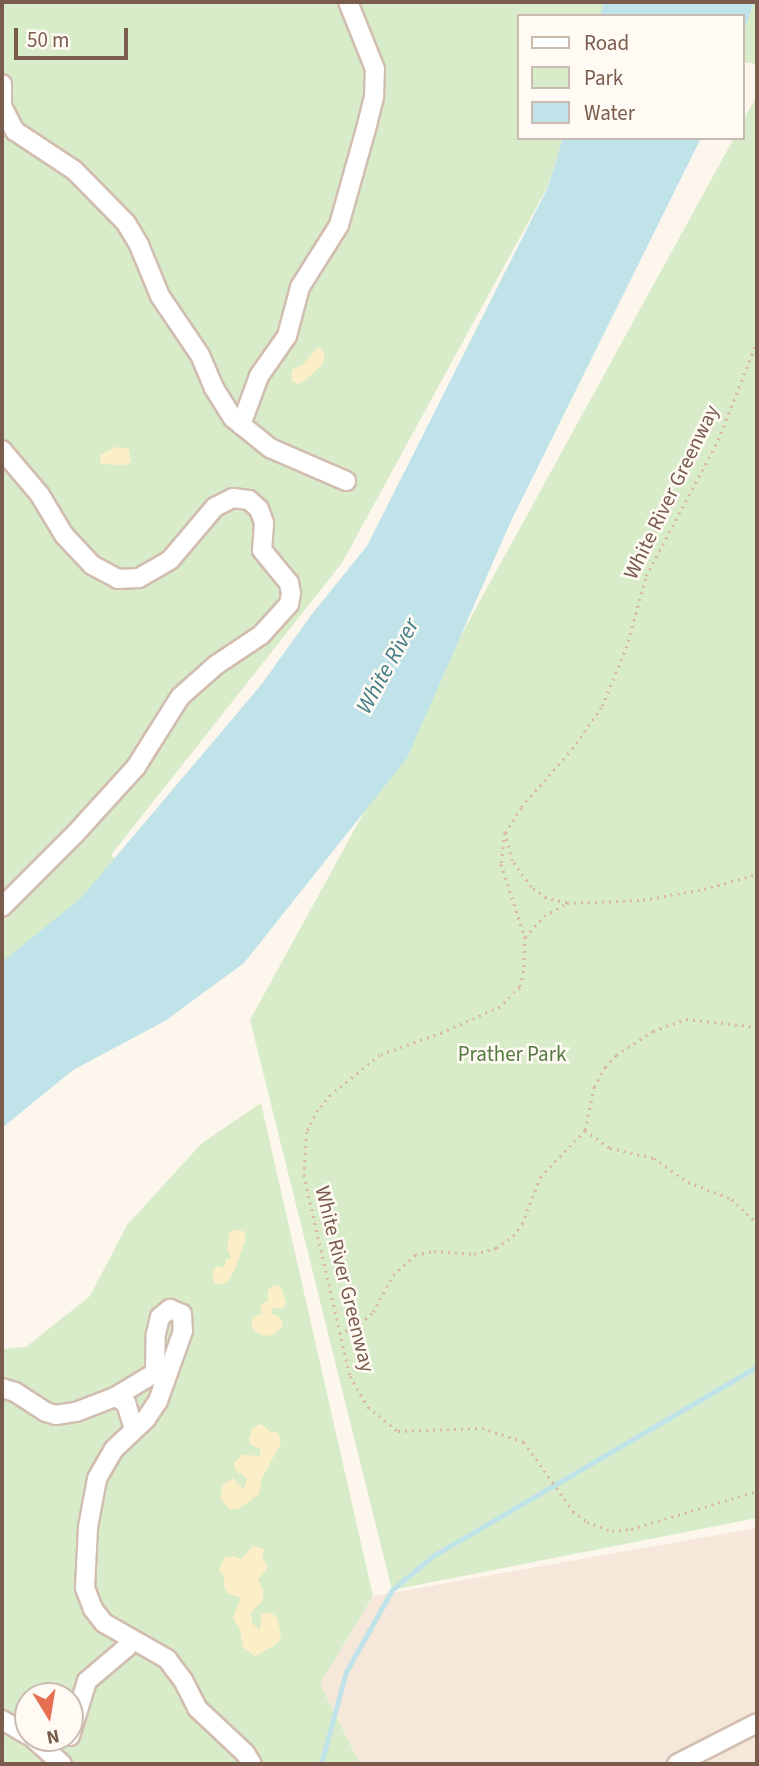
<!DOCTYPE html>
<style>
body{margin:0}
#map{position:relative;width:759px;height:1766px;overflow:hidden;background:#fdf6ec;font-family:"Source Sans 3",sans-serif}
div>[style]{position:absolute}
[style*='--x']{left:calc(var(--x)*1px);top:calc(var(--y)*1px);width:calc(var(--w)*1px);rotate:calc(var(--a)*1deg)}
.residential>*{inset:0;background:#f5e8da}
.green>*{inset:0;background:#d8ecc9}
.sand>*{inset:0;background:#fcefc7}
.water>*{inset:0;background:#bfe3e8}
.stream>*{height:4.5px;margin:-2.25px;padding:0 2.25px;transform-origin:2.25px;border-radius:2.25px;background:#bfe3e8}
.path>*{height:2.5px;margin-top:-1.25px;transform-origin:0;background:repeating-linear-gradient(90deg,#d9b8a5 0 2px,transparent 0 7px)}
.roads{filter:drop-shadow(2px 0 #d1beb0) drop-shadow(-2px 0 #d1beb0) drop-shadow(0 2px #d1beb0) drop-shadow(0 -2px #d1beb0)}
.minor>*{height:18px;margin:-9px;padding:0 9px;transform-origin:9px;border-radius:9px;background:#fff}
span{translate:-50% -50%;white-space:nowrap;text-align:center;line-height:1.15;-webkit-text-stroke:5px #fffaf3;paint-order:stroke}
.street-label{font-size:21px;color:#7a5c4d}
.park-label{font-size:21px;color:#537a41}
.water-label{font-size:23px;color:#437c86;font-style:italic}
.frame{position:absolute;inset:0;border:4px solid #7a5c4d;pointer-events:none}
.legend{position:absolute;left:517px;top:14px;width:228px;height:126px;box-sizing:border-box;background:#fffaf3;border:2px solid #cabbb1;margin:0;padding:9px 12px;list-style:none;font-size:21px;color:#7a5c4d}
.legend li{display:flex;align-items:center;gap:14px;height:35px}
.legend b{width:35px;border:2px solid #cabbb1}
.north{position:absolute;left:14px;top:1682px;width:70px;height:70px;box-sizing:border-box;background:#fffaf3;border:2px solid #cabbb1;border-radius:50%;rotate:169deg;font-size:19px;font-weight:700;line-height:28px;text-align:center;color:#7a5c4d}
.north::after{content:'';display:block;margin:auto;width:24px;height:32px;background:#e76f51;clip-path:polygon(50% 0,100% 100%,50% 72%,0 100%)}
.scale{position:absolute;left:14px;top:28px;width:114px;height:32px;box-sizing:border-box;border:4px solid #7a5c4d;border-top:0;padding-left:9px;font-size:21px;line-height:24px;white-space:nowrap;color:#7a5c4d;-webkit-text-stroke:5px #fffaf3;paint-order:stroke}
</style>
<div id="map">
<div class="residential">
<div style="clip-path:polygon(757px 1528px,757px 1764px,360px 1764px,320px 1684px,373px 1596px)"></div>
</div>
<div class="green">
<div style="clip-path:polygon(2px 2px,604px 2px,600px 16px,519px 16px,519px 138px,563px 138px,548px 186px,342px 563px,111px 855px,138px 880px,2px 990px)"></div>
<div style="clip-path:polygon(754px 2px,757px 2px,757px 64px,743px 62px,743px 34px)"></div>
<div style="clip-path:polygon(757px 95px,757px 1518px,392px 1590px,250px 1020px,734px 138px,743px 138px,743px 121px)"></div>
<div style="clip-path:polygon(evenodd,261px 1103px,373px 1596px,320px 1684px,360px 1764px,2px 1764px,2px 1349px,26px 1347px,90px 1296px,127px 1225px,202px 1143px,261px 1103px,28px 1696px,70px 1696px,70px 1738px,28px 1738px,28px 1696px)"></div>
</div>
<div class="sand">
<div style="clip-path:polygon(319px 347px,325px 353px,323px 364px,304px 381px,298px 384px,292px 381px,292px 370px,302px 365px)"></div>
<div style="clip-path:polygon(116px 447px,129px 449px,131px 462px,124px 465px,101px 464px,100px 455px)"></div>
<div style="clip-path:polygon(235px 1230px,243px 1231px,246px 1237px,236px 1267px,227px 1283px,215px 1284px,212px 1271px,217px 1266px,224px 1268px,226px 1259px,231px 1258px,227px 1248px,230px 1232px)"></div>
<div style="clip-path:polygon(273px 1285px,281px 1287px,286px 1303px,283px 1308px,273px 1308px,271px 1313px,280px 1317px,283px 1327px,273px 1335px,263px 1336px,253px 1330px,251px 1323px,253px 1317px,263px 1314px,260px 1305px,268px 1301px,268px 1291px)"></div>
<div style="clip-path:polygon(261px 1424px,271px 1432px,278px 1432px,281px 1443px,262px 1478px,259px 1494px,240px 1508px,230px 1510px,220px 1497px,223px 1485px,233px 1478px,244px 1490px,247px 1478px,235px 1470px,234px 1463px,243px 1454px,261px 1457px,260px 1449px,250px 1444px,249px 1439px,252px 1429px)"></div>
<div style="clip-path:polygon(253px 1546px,264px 1549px,262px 1557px,268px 1567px,258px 1580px,263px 1589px,263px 1600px,251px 1613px,252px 1623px,260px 1630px,261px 1615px,269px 1612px,277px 1617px,281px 1635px,278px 1643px,255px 1656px,243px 1647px,240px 1630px,233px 1617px,241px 1598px,228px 1594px,223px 1584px,225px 1577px,219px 1570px,224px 1558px,233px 1556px,241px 1559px)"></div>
</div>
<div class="water">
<div style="clip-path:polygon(604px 2px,754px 2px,743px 34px,743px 16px,600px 16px)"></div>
<div style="clip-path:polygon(563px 138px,701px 138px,512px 519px,407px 758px,244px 963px,165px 1021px,73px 1070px,2px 1128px,2px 962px,81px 898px,261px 685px,312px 614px,367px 546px,548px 187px)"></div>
</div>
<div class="stream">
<div style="--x:321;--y:1764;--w:95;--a:-74.8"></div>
<div style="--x:346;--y:1672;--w:94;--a:-60.7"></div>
<div style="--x:392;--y:1590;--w:53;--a:-39.7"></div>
<div style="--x:433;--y:1556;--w:375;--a:-30.3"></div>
</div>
<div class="path">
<div style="--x:505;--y:833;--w:31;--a:97"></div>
<div style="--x:501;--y:864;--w:77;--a:71.8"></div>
<div style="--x:525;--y:937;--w:34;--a:92"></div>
<div style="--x:524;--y:971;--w:16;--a:104"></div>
<div style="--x:520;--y:987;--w:28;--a:135"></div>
<div style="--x:500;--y:1007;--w:64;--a:155.9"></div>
<div style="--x:442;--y:1033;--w:66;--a:160.5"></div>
<div style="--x:380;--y:1055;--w:63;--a:140.8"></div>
<div style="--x:331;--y:1095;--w:20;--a:131"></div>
<div style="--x:318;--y:1110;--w:25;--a:117"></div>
<div style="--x:307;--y:1132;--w:43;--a:94"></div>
<div style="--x:304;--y:1175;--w:206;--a:77.1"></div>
<div style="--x:350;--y:1376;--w:36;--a:60"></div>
<div style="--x:368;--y:1407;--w:38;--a:39"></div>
<div style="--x:398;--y:1431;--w:84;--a:-2"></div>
<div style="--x:482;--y:1428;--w:44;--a:18.4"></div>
<div style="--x:524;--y:1442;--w:85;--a:54.6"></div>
<div style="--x:573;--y:1511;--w:18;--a:38"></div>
<div style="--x:587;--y:1522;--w:27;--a:20"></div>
<div style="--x:612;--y:1531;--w:19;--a:-6"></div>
<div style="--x:631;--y:1529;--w:132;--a:-16.8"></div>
<div style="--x:567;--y:903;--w:22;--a:-167"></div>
<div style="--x:546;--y:898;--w:19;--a:-144"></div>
<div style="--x:531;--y:887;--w:32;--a:-126"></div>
<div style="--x:512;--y:861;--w:29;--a:-104"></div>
<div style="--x:505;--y:833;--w:31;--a:-58"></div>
<div style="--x:521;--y:807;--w:77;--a:-48.7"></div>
<div style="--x:572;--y:749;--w:52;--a:-55.1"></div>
<div style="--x:602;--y:706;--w:63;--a:-67.5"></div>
<div style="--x:626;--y:648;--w:75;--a:-74.5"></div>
<div style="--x:646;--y:576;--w:154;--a:-62.1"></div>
<div style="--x:718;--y:440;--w:106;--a:-68.5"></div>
<div style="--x:525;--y:937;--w:28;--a:-48"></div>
<div style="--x:544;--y:916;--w:26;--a:-29"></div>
<div style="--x:567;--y:903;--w:76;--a:-2.3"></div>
<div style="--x:643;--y:900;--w:62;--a:-10.2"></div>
<div style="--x:704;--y:889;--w:55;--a:-15.8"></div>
<div style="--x:585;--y:1130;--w:31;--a:36"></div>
<div style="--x:610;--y:1148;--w:45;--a:12.8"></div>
<div style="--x:654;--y:1158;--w:42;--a:35.2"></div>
<div style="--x:688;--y:1182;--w:47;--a:21.1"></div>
<div style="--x:732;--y:1199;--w:35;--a:44"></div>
<div style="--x:339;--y:1334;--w:23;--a:-25"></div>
<div style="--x:360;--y:1324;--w:18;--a:-43"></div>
<div style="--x:373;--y:1312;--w:42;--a:-61.6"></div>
<div style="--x:393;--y:1275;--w:30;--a:-42"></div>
<div style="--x:415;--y:1255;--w:19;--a:-12"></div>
<div style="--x:434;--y:1251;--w:40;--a:4.3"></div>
<div style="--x:474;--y:1254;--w:23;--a:-15"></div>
<div style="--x:496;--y:1248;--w:21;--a:-35"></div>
<div style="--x:513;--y:1236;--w:15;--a:-53"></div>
<div style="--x:522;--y:1224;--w:50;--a:-69"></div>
<div style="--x:540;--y:1177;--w:65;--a:-46.2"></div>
<div style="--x:585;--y:1130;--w:44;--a:-78.2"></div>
<div style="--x:594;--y:1087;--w:23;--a:-61"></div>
<div style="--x:605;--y:1067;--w:16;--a:-47"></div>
<div style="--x:616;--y:1055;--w:44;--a:-33"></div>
<div style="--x:653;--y:1031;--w:35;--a:-20"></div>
<div style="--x:686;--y:1019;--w:71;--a:6.4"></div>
</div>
<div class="roads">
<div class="minor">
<div style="--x:2;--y:84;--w:18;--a:90"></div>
<div style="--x:2;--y:106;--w:28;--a:63"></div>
<div style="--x:15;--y:131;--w:71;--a:33.5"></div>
<div style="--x:74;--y:170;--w:74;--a:45.5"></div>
<div style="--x:126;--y:223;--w:26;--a:59"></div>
<div style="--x:139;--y:245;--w:55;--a:67.6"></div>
<div style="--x:160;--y:296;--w:71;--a:55.9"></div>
<div style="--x:200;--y:355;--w:36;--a:67"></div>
<div style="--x:214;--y:388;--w:36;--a:58"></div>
<div style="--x:233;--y:418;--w:48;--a:39"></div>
<div style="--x:270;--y:448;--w:83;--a:23.5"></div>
<div style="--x:241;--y:425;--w:52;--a:-69.8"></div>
<div style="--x:259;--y:376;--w:49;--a:-55"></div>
<div style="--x:287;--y:336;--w:51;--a:-75.1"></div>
<div style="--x:300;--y:287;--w:73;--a:-57.8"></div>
<div style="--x:339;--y:225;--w:100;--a:-74.3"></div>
<div style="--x:366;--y:129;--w:34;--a:-76"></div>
<div style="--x:374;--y:96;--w:27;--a:-88"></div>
<div style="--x:375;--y:69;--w:72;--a:-111.9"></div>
<div style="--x:2;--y:450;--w:59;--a:49.8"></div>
<div style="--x:40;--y:495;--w:47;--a:59"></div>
<div style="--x:64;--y:535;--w:41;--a:47"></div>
<div style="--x:92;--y:565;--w:30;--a:28"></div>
<div style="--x:118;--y:579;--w:21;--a:-3"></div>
<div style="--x:139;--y:578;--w:36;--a:-30"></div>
<div style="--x:170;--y:560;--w:70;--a:-49.7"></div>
<div style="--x:215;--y:507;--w:20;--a:-27"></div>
<div style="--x:233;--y:498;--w:16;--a:7"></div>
<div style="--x:249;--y:500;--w:13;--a:42"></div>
<div style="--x:259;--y:509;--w:15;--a:70"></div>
<div style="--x:264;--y:523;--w:27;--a:94"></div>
<div style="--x:262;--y:550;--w:43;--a:50.7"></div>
<div style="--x:289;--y:583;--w:10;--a:79"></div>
<div style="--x:291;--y:593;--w:11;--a:100"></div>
<div style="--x:289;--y:604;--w:42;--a:132.1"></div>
<div style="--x:261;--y:635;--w:54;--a:146.3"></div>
<div style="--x:216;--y:665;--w:48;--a:138.4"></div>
<div style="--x:180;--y:697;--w:83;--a:122.2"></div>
<div style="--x:136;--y:767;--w:91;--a:132.3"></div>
<div style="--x:75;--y:834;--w:103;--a:135"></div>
<div style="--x:2;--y:1388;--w:14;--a:17"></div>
<div style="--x:15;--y:1392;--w:37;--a:33"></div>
<div style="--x:46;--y:1412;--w:10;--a:17"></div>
<div style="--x:56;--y:1415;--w:20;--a:-9"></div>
<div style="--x:76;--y:1412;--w:42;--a:-21"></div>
<div style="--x:115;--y:1397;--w:47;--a:-31"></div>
<div style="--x:155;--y:1373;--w:39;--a:-89"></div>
<div style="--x:156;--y:1334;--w:17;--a:-77"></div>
<div style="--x:160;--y:1317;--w:13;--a:-39"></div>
<div style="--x:170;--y:1309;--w:13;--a:23"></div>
<div style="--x:182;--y:1314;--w:17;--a:87"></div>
<div style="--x:183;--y:1331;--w:74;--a:109.7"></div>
<div style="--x:158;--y:1401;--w:22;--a:124"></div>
<div style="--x:146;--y:1419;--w:44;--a:136.8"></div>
<div style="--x:114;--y:1449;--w:34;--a:120"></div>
<div style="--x:97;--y:1479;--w:49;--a:100.6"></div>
<div style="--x:88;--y:1527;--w:61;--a:92.8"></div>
<div style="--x:85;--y:1588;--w:22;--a:69"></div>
<div style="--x:93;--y:1609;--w:18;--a:52"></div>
<div style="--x:104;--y:1623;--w:73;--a:29.7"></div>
<div style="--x:167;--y:1659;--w:26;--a:53"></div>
<div style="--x:183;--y:1680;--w:31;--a:63"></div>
<div style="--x:197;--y:1708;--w:66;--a:43.2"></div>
<div style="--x:245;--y:1753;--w:13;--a:58"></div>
<div style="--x:115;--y:1397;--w:13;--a:29"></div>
<div style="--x:126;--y:1403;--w:27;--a:73"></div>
<div style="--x:2;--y:1720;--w:30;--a:30"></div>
<div style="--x:70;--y:1736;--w:58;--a:-72.8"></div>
<div style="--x:87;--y:1681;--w:52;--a:-40.4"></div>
<div style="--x:127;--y:1647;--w:7;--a:-74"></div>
<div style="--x:33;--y:1738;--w:39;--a:42"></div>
<div style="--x:677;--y:1764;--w:90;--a:-27.1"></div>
</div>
</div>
<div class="street-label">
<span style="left:671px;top:492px;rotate:-64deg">White River Greenway</span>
<span style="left:345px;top:1279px;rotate:76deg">White River Greenway</span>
</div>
<div class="park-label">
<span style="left:512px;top:1054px">Prather Park</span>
</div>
<div class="water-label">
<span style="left:388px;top:666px;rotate:-61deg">White River</span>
</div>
<div class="frame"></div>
<ul class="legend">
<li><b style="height:9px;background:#fff"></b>Road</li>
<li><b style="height:19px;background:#d8ecc9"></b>Park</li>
<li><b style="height:19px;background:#bfe3e8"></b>Water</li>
</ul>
<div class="north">N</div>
<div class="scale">50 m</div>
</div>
